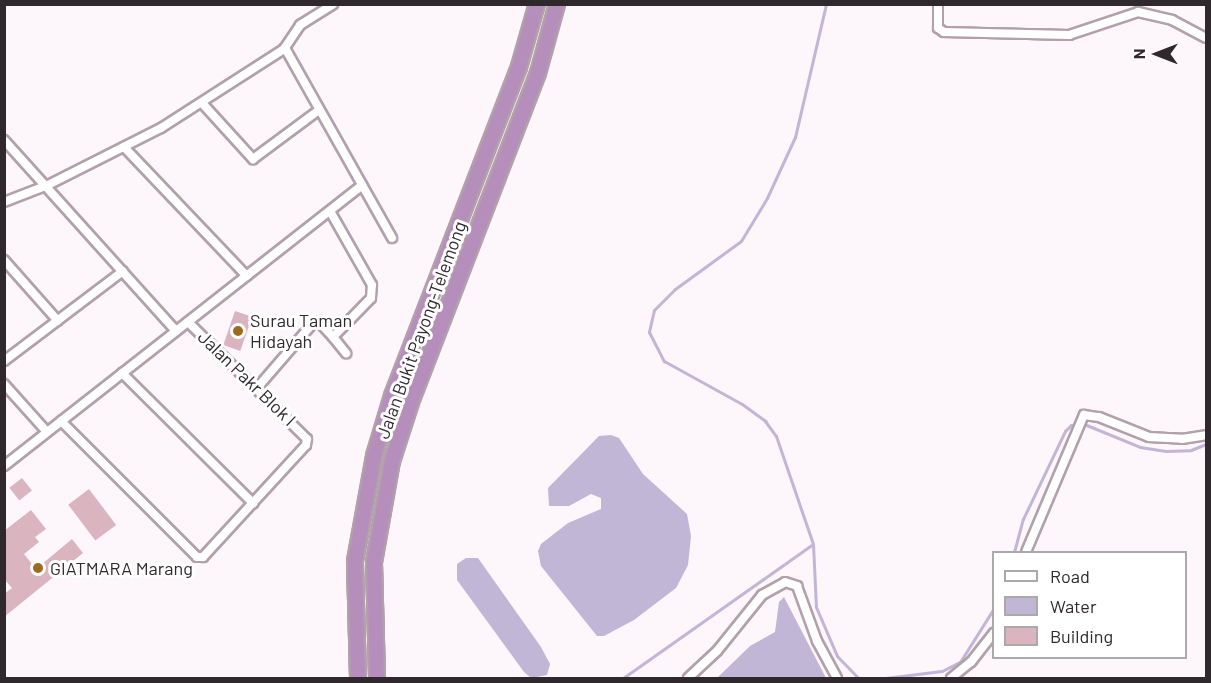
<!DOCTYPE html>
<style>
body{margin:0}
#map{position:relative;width:1211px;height:683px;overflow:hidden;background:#fdf6fa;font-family:Barlow,sans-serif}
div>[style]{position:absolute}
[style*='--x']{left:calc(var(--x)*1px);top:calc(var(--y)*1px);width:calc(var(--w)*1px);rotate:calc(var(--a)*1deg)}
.water>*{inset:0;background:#c2b6d6}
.stream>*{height:3px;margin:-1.5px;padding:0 1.5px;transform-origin:1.5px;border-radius:1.5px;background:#c2b6d6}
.building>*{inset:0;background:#dab4bf;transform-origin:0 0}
.roads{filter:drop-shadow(2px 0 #b2a0ab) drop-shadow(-2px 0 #b2a0ab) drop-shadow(0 2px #b2a0ab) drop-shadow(0 -2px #b2a0ab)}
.minor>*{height:8px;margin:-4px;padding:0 4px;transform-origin:4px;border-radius:4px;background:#fff}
.trunk>*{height:14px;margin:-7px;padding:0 7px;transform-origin:7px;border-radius:7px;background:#b68ebc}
.dots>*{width:16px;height:16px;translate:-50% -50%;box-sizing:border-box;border:3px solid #fff;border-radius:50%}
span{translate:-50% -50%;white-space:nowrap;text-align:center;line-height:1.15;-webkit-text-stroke:6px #fff;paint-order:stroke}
.poi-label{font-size:18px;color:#2f282d}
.left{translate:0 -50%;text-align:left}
.street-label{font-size:18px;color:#2f282d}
.frame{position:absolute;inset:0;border:6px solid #2f282d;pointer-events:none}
.legend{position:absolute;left:992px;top:551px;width:195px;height:108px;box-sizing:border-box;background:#fff;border:2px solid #aca9ab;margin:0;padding:8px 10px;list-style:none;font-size:18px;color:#2f282d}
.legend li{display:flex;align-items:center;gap:12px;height:30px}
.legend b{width:30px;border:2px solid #aca9ab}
.north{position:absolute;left:1127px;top:24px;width:60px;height:60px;-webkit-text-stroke:4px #fff;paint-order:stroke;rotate:270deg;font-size:16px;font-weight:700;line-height:24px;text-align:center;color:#2f282d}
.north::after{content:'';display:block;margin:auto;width:21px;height:27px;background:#2f282d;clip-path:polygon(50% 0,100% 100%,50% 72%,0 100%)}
</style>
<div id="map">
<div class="water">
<div style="clip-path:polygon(611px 435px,619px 438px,643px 474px,687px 514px,691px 536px,688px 565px,676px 588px,634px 620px,604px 636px,597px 636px,541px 566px,538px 551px,541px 544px,568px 523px,601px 509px,601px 498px,591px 494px,569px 506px,549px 506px,548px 488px,599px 436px)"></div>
<div style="clip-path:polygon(466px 558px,478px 558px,541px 647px,550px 664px,547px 675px,531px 678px,524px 672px,457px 580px,457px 564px)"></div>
<div style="clip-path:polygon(784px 597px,826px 678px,717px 678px,750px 646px,775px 632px,779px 602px)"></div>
</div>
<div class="stream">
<div style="--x:826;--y:4;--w:137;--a:103.1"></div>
<div style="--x:795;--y:137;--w:67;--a:114.7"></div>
<div style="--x:767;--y:198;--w:50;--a:121.2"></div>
<div style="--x:741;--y:241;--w:82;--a:144"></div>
<div style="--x:675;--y:289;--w:30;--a:135"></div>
<div style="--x:654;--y:310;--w:23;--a:103"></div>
<div style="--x:649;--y:332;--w:33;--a:63"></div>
<div style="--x:664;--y:361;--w:89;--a:28.9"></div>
<div style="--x:742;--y:404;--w:29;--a:36"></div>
<div style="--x:765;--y:421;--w:19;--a:54"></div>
<div style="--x:776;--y:436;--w:114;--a:71.1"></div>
<div style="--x:813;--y:544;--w:63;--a:87.3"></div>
<div style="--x:816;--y:607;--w:53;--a:66.8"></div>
<div style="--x:837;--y:656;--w:30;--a:46"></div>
<div style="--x:1014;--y:552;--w:34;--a:-75"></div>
<div style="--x:1023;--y:519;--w:98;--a:-64.5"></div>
<div style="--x:1065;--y:431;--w:8;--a:-45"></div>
<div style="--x:1071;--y:425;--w:13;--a:-4"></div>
<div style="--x:1084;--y:424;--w:61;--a:22.3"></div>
<div style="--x:1140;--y:447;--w:26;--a:9"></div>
<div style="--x:1166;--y:451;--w:25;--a:-2"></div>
<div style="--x:1191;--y:450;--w:16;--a:-22"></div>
<div style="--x:623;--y:678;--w:232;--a:-35.2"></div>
<div style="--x:885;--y:678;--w:57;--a:-7"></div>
<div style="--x:942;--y:671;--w:20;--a:-27"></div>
<div style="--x:960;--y:662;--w:64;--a:-57.8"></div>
</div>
<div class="building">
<div style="left:235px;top:311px;width:18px;height:36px;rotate:19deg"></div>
<div style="left:22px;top:478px;width:16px;height:16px;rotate:52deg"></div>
<div style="left:89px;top:489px;width:45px;height:26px;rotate:53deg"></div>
<div style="clip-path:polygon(31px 510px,46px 529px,35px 537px,39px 542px,24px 554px,36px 569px,72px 539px,83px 553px,4px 617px,4px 594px,12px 588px,4px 579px,4px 531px)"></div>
</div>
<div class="roads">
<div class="minor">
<div style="--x:938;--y:4;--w:24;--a:90"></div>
<div style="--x:938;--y:28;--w:7;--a:34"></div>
<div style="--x:944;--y:32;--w:125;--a:1.4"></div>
<div style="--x:1069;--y:35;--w:73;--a:-18.4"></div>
<div style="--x:1138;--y:12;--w:35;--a:13"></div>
<div style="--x:1172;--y:20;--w:38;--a:28"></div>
<div style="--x:285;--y:48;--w:218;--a:60.6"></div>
<div style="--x:202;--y:103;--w:76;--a:47.7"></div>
<div style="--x:253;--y:159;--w:82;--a:-36.6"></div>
<div style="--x:4;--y:140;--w:257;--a:48"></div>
<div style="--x:124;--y:147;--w:178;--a:46.4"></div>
<div style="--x:4;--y:202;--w:47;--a:-21.1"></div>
<div style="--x:48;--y:185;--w:127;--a:-26.8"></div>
<div style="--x:161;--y:128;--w:146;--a:-32.7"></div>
<div style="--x:284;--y:49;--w:29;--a:-56"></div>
<div style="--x:300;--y:25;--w:39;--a:-32"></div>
<div style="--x:4;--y:260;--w:81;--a:48.5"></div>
<div style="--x:333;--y:337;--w:21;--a:51"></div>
<div style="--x:4;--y:361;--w:149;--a:-37.1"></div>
<div style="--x:122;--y:373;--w:185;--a:44.8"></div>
<div style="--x:4;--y:384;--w:64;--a:48.1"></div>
<div style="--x:257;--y:388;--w:87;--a:-49.2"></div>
<div style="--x:314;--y:322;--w:5;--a:0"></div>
<div style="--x:319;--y:322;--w:21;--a:47"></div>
<div style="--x:333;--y:337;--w:54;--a:-45.7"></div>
<div style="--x:371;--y:298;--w:13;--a:-86"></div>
<div style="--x:372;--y:285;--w:85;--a:-119.6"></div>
<div style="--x:61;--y:421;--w:192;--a:45"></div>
<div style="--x:197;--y:557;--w:6;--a:0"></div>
<div style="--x:203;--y:557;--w:152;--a:-47.4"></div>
<div style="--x:306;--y:445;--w:6;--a:-81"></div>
<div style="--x:307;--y:439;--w:167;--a:-135.5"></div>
<div style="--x:4;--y:466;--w:455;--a:-38.1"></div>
<div style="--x:1026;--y:552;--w:149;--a:-67.1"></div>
<div style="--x:1084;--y:415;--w:15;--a:8"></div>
<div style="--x:1099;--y:417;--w:54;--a:21.8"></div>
<div style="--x:1149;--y:437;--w:33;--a:3"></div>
<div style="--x:1182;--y:439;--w:24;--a:-9"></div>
<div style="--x:688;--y:678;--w:40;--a:-43"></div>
<div style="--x:717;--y:651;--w:72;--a:-51.2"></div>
<div style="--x:762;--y:595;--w:26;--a:-29"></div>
<div style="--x:785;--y:582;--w:13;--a:18"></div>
<div style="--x:797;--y:586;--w:59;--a:70"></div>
<div style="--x:817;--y:641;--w:42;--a:61.6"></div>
<div style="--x:951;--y:678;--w:26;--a:-39"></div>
<div style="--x:971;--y:662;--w:37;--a:-52"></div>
</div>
<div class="trunk">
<div style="--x:358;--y:678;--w:117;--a:-91.5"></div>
<div style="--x:355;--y:561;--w:107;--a:-79.7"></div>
<div style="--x:374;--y:456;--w:63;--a:-73.3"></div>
<div style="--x:392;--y:396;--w:353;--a:-68.9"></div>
<div style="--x:519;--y:67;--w:66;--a:-74.1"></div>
<div style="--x:377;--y:678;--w:116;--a:-91.5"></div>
<div style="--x:374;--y:562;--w:103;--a:-79.9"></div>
<div style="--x:392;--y:461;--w:62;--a:-72.1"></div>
<div style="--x:411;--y:402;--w:353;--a:-68.9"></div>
<div style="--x:538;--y:73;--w:72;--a:-74.6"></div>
</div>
</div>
<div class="dots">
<div style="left:238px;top:331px;background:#9b6c1e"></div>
<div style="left:38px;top:568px;background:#9b6c1e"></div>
</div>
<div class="poi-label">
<span class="left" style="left:250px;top:331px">Surau Taman<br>Hidayah</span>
<span class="left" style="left:50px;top:568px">GIATMARA Marang</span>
</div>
<div class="street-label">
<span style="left:421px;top:330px;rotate:-70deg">Jalan Bukit Payong-Telemong</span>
<span style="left:247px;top:378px;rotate:44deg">Jalan Pakr Blok I</span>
</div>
<div class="frame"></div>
<ul class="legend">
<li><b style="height:8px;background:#fff"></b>Road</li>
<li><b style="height:16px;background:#c2b6d6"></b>Water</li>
<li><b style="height:16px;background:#dab4bf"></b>Building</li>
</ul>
<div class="north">N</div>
</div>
